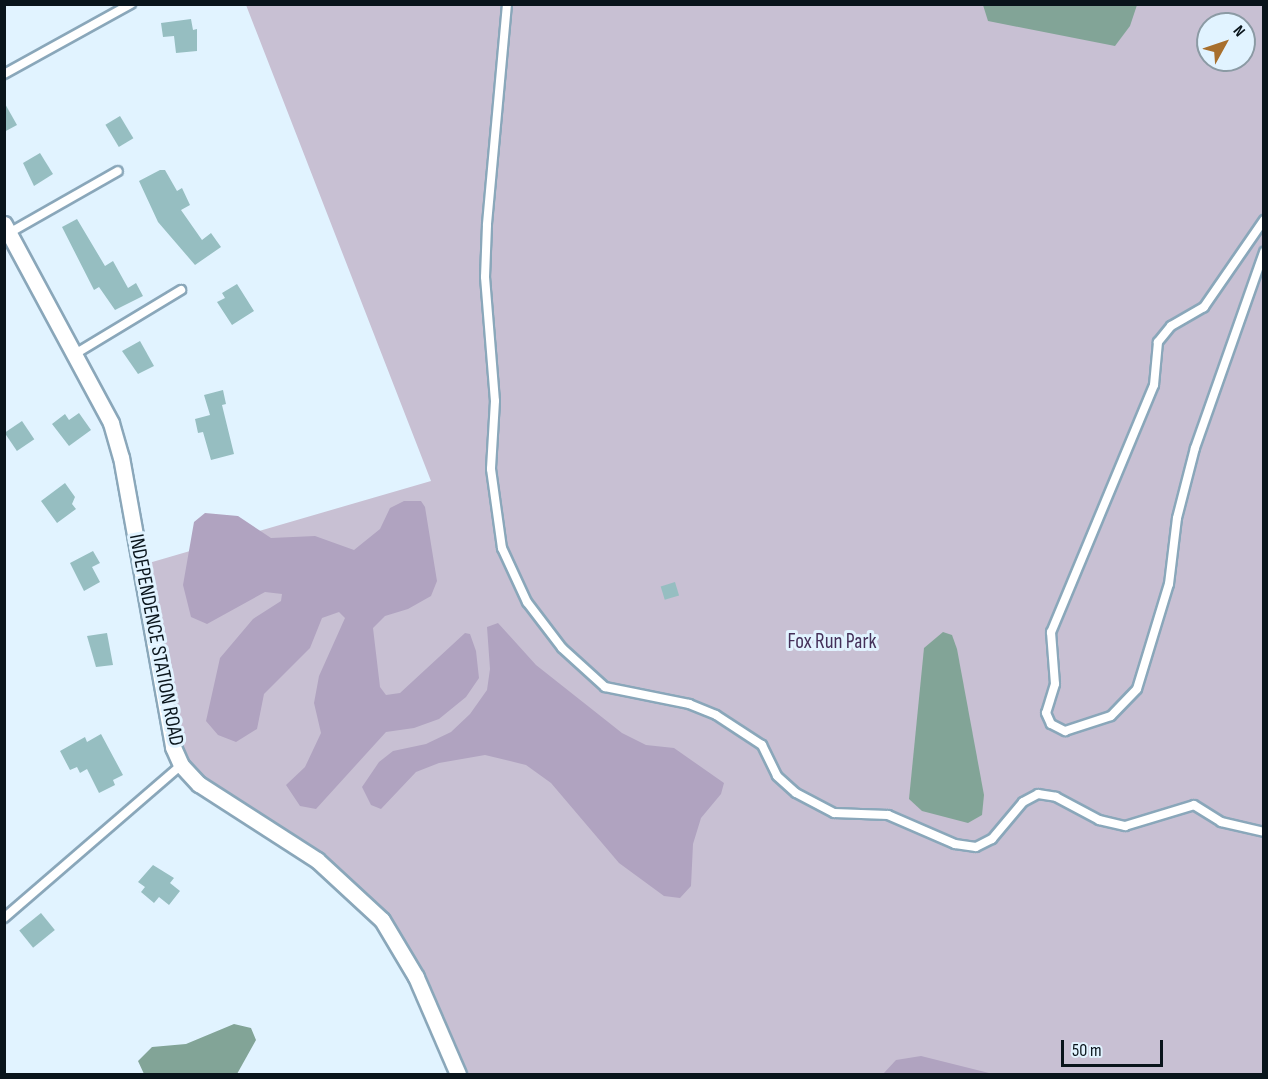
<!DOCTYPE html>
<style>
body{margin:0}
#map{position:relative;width:1268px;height:1079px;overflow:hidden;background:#e1f3ff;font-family:"Sofia Sans Condensed",sans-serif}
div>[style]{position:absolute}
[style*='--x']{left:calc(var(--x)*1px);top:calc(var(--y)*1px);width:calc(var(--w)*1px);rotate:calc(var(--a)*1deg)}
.green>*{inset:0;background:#c8c0d3}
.forest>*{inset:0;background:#b0a3c0}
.water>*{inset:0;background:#82a497}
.building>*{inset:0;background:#96bec1;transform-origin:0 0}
.roads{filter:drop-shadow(2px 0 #8aa7ba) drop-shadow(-2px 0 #8aa7ba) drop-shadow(0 2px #8aa7ba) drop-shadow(0 -2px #8aa7ba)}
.service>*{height:8px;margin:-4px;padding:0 4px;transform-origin:4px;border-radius:4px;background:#fff}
.minor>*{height:15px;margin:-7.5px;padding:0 7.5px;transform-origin:7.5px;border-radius:7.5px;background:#fff}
span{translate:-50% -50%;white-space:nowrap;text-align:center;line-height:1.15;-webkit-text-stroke:6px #e1f3ff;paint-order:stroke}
.street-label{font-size:21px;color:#09141b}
.park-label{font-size:21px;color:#443059}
.frame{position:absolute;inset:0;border:6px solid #09141b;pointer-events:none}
.north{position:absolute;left:1196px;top:12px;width:60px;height:60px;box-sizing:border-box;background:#e1f3ff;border:2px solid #8b9aa4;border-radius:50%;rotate:50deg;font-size:16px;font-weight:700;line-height:24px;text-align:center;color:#09141b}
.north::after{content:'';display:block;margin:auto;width:21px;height:27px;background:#a86f2d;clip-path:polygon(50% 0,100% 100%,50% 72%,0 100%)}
.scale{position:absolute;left:1061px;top:1040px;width:102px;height:27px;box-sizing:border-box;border:3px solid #09141b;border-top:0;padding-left:8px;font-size:18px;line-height:21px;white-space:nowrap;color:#09141b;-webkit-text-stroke:4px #e1f3ff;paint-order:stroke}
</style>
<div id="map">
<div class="green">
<div style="clip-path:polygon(evenodd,246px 5px,1263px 5px,1263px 1074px,458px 1074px,416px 977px,345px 882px,181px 765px,142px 565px,431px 481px,246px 5px,1208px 24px,1244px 24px,1244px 60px,1208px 60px,1208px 24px)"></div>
</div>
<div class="forest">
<div style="clip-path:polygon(404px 501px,421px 501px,425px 507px,437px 581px,431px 596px,408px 609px,385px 616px,373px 628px,380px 687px,386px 695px,400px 693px,465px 633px,470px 634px,476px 651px,479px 678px,466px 697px,439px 719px,414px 728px,386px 732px,316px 809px,300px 806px,286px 785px,305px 767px,321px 733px,314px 703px,319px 676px,345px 618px,339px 612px,322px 618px,310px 648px,264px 694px,257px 729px,236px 742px,218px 735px,206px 721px,220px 658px,253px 619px,281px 601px,282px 594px,265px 592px,207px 624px,191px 617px,183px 585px,194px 522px,205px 513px,238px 516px,271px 538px,315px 536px,354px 550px,380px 529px,390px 508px)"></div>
<div style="clip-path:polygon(498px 623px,536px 665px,622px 733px,646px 745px,674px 748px,724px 783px,721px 794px,701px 818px,693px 844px,691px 886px,680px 898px,664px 896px,619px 863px,551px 783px,526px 765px,485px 755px,439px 763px,416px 772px,381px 809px,371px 805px,362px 787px,379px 762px,393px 751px,426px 744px,451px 732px,470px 714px,487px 690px,490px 669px,487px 627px)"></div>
<div style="clip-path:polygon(921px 1056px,993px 1074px,883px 1074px,896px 1060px)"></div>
</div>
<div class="water">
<div style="clip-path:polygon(983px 5px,983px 4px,1137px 5px,1130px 26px,1115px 46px,988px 21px)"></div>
<div style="clip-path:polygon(943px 632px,952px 635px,957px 649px,984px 795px,982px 815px,968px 823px,922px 811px,909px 799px,924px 648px)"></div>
<div style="clip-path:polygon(234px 1024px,251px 1028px,256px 1040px,237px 1074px,144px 1074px,138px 1061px,152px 1047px,186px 1044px)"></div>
</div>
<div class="building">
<div style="clip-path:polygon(191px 19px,193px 30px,197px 29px,197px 51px,176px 53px,174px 36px,163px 37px,161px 23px)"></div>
<div style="clip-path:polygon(4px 102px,17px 125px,4px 132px)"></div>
<div style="left:120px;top:116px;width:26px;height:17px;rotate:59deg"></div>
<div style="clip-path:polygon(40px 153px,53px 174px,34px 186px,23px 163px)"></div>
<div style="clip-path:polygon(160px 170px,165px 170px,177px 191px,182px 188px,190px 205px,181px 210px,202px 240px,211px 233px,221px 247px,195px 265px,158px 222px,139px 181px)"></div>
<div style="clip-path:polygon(77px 219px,105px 266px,113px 261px,128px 288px,136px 283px,143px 296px,115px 310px,99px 287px,94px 290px,62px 227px)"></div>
<div style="clip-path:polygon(237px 284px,254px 311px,232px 325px,217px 302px,225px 298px,222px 293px)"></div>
<div style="clip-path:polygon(140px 341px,154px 366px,138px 374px,122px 351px)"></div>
<div style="clip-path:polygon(223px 390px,226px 404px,222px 405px,234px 454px,211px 460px,203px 432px,198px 433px,195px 419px,210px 415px,204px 395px)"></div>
<div style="clip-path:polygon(79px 413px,91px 430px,69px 446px,52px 424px,65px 414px,69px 420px)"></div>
<div style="left:22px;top:421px;width:22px;height:21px;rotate:56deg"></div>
<div style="clip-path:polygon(65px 483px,75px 497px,72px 504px,76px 509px,57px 523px,41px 501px)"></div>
<div style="clip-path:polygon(93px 551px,100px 563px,92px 567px,100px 582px,84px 591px,70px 563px)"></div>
<div style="left:675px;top:582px;width:14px;height:15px;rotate:73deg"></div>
<div style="clip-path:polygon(107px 633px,113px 665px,96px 667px,87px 636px)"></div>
<div style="clip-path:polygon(101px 734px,123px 775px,113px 780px,115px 785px,99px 793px,87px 769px,80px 773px,77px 767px,70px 770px,60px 751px,85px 737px,87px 742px)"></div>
<div style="clip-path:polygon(153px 865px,174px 878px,170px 883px,180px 891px,169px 905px,159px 897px,154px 903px,141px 892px,145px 887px,138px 882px)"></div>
<div style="left:41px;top:913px;width:22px;height:28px;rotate:51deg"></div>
</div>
<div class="roads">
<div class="service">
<div style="--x:507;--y:4;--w:222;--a:95.2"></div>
<div style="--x:487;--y:225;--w:52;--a:92.2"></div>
<div style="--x:485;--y:277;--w:124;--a:85.4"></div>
<div style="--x:495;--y:401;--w:68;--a:93.4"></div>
<div style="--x:491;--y:469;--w:80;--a:82.1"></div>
<div style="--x:502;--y:548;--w:60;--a:65.2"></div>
<div style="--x:527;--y:602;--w:58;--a:52.7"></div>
<div style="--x:562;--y:648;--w:58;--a:42.2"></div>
<div style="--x:605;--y:687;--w:86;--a:11.4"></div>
<div style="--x:689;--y:704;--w:29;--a:22"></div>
<div style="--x:716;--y:715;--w:55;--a:33.1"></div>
<div style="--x:762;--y:745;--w:34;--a:64"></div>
<div style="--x:777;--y:776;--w:25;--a:42"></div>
<div style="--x:796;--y:793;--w:43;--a:27.8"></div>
<div style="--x:834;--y:813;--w:54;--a:2.1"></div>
<div style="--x:888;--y:815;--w:73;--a:23.4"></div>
<div style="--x:955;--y:844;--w:21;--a:8"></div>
<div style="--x:976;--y:847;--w:18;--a:-27"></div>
<div style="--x:992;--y:839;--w:48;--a:-50"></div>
<div style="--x:1023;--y:802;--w:17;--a:-28"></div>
<div style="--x:1038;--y:794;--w:18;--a:9"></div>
<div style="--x:1056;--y:797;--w:49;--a:28.1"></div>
<div style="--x:1099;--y:820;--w:27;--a:13"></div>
<div style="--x:1125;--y:826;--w:72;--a:-16.9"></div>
<div style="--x:1194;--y:805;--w:32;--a:32"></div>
<div style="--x:1221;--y:822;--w:44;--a:13.1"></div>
<div style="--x:4;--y:74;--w:145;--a:-28.9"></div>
<div style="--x:1264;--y:220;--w:106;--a:124.6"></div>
<div style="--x:1204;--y:307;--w:38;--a:150"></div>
<div style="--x:1171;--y:326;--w:21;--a:129"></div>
<div style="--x:1158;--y:342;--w:43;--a:95.3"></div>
<div style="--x:1154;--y:385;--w:268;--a:112.6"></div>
<div style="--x:1051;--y:632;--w:52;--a:85.6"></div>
<div style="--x:1055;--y:684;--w:30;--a:107"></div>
<div style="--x:1046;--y:713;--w:12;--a:66"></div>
<div style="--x:1051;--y:724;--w:16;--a:27"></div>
<div style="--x:1065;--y:731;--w:48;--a:-18.1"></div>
<div style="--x:1111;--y:716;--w:37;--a:-46"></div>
<div style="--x:1137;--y:689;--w:110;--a:-73.1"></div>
<div style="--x:1169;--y:584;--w:66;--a:-83.1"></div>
<div style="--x:1177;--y:518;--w:72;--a:-75.6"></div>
<div style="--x:1195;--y:448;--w:208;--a:-70.6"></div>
<div style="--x:9;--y:233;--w:125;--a:-29.6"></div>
<div style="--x:75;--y:354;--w:124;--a:-31.1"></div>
<div style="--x:4;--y:918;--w:234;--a:-40.8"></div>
</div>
<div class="minor">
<div style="--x:4;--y:224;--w:226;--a:61.7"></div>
<div style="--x:111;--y:423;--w:35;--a:74"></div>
<div style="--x:121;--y:457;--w:295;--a:79.8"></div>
<div style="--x:173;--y:747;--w:20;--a:66"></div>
<div style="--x:181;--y:765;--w:26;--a:47"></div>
<div style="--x:199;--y:784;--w:140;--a:32.8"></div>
<div style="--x:317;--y:860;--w:88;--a:42.7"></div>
<div style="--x:382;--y:920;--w:66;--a:59.2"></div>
<div style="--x:416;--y:977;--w:106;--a:66.6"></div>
</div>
</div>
<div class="street-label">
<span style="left:156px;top:640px;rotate:79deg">INDEPENDENCE STATION ROAD</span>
</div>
<div class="park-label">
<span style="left:832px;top:642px">Fox Run Park</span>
</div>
<div class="frame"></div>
<div class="north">N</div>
<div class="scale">50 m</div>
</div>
